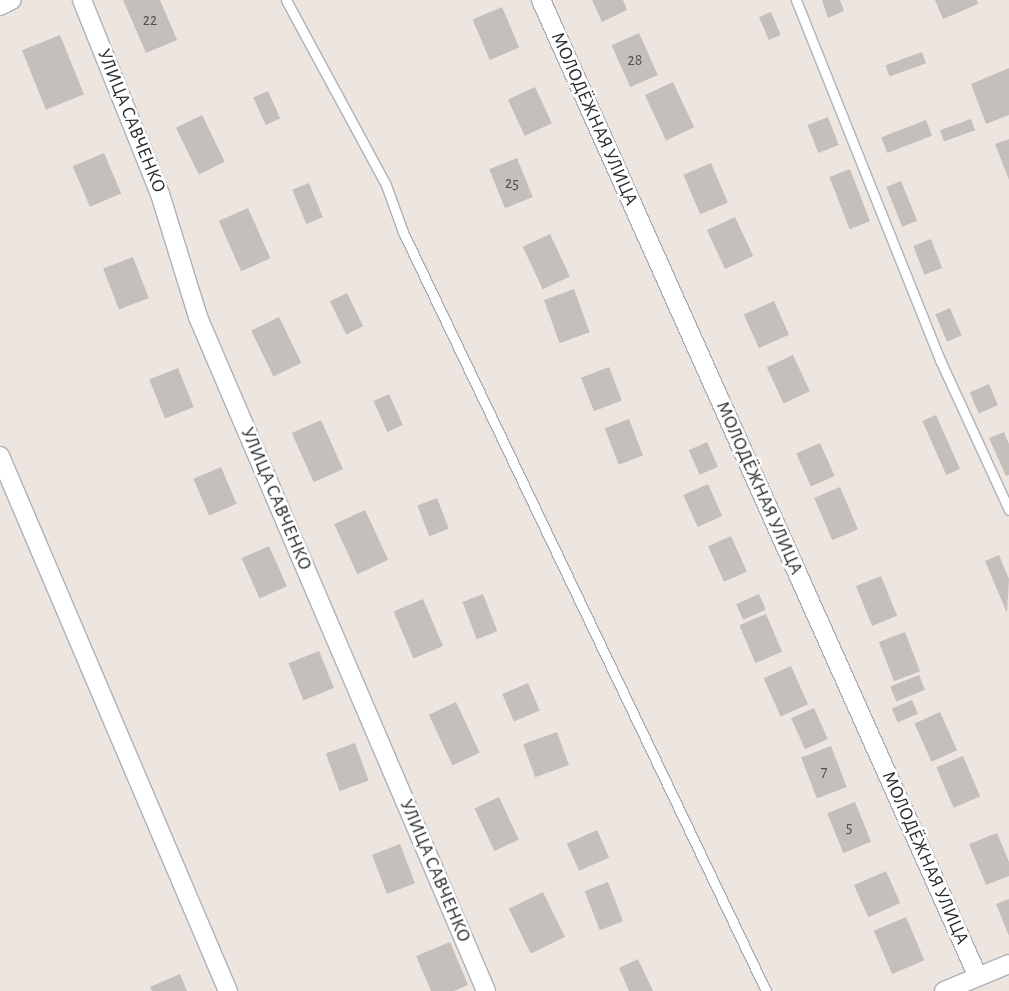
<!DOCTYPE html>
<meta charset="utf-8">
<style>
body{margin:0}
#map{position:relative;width:1009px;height:991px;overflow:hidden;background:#ede5e0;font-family:"Alegreya Sans",sans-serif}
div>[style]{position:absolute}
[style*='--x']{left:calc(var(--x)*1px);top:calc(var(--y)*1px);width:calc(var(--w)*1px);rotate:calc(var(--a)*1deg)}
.building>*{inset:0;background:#c5bfbc;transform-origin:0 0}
.roads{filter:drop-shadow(1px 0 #adb1b7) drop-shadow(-1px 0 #adb1b7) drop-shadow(0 1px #adb1b7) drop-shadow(0 -1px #adb1b7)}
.lane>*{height:9px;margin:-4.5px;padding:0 4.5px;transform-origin:4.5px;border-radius:4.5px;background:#fff}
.street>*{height:18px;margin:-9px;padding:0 9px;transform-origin:9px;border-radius:9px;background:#fff}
span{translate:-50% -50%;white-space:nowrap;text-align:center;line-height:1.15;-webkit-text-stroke:5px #fff;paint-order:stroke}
.number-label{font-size:16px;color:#525150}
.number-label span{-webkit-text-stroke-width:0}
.street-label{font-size:19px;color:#2c2c2c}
</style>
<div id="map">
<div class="building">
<div style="clip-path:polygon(123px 0,160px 0,177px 40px,146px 53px)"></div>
<div style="clip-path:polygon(592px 0,623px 0,627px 10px,602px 22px)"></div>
<div style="clip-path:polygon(822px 0,840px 0,844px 11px,828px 18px)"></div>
<div style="clip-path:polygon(935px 0,977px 0,978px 4px,943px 19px)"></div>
<div style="left:502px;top:7px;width:44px;height:32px;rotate:67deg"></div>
<div style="left:771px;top:12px;width:25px;height:13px;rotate:67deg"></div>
<div style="left:639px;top:33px;width:46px;height:30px;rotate:66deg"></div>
<div style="left:60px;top:35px;width:64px;height:41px;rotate:68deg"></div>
<div style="left:922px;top:52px;width:12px;height:39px;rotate:70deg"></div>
<div style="clip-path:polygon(1009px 68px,1009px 115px,986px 124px,971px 84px)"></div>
<div style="left:673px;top:82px;width:50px;height:31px;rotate:65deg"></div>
<div style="left:535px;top:87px;width:40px;height:30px;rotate:65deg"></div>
<div style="left:268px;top:91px;width:30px;height:16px;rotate:66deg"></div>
<div style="left:202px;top:115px;width:52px;height:29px;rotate:64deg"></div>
<div style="left:828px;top:117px;width:30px;height:22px;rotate:69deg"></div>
<div style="left:971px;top:119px;width:12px;height:33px;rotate:70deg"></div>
<div style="left:926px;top:120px;width:17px;height:48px;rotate:69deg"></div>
<div style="clip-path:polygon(1009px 139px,1009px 180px,995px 144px)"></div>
<div style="left:104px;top:153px;width:44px;height:34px;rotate:67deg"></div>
<div style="left:517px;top:158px;width:42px;height:30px;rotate:68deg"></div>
<div style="left:711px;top:163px;width:43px;height:30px;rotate:67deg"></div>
<div style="left:850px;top:169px;width:56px;height:22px;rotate:69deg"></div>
<div style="left:901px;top:181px;width:43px;height:16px;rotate:68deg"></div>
<div style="left:309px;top:183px;width:37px;height:18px;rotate:68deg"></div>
<div style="left:248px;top:208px;width:55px;height:32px;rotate:66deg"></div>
<div style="left:735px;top:217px;width:43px;height:31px;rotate:65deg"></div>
<div style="left:550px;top:234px;width:47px;height:30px;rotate:65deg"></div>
<div style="left:931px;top:239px;width:31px;height:19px;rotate:69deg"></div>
<div style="left:133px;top:257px;width:44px;height:32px;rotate:69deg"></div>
<div style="left:574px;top:289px;width:46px;height:32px;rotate:70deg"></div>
<div style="left:347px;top:293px;width:37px;height:19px;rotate:64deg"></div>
<div style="left:774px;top:301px;width:37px;height:33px;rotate:66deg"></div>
<div style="left:950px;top:308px;width:30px;height:16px;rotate:67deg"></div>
<div style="left:279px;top:317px;width:51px;height:31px;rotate:64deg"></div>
<div style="left:793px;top:355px;width:40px;height:29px;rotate:65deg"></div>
<div style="left:609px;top:367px;width:36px;height:30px;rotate:69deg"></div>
<div style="left:178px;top:368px;width:42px;height:31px;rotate:68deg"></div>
<div style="left:989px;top:384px;width:23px;height:21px;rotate:67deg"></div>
<div style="left:389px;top:394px;width:34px;height:17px;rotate:66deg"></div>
<div style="left:936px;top:415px;width:59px;height:15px;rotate:66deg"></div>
<div style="left:629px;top:419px;width:39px;height:26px;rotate:69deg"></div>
<div style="left:321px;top:420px;width:54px;height:32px;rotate:66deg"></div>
<div style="clip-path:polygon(1004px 432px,1009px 444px,1009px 475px,1006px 476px,989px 438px)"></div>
<div style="left:707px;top:442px;width:27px;height:20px;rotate:66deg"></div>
<div style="left:820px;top:443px;width:36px;height:26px;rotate:66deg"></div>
<div style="left:221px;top:467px;width:40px;height:30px;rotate:67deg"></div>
<div style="left:708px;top:484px;width:35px;height:27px;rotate:66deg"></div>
<div style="left:840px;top:487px;width:46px;height:28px;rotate:67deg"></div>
<div style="left:437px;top:498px;width:33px;height:21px;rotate:69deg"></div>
<div style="left:365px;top:510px;width:55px;height:34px;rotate:65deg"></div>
<div style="left:731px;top:536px;width:39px;height:25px;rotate:66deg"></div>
<div style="left:269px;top:546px;width:44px;height:30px;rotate:66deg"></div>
<div style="clip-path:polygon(999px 555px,1009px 579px,1007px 613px,985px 561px)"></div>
<div style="left:881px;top:576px;width:43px;height:27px;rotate:68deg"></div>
<div style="left:483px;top:594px;width:40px;height:22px;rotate:69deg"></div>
<div style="left:759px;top:594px;width:17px;height:25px;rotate:66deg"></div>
<div style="left:423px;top:599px;width:51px;height:32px;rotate:67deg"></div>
<div style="left:766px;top:614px;width:41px;height:29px;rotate:67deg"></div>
<div style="left:905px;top:632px;width:42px;height:28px;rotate:69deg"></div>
<div style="left:319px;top:651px;width:40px;height:33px;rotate:68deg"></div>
<div style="left:791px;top:666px;width:42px;height:30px;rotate:66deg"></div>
<div style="left:919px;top:675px;width:16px;height:31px;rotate:68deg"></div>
<div style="left:528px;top:683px;width:30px;height:28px;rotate:67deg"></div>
<div style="left:912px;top:700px;width:15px;height:22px;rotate:67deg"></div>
<div style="left:456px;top:702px;width:56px;height:30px;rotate:65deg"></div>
<div style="left:814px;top:708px;width:34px;height:25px;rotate:66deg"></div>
<div style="left:940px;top:712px;width:42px;height:28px;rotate:66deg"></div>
<div style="left:557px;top:732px;width:35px;height:36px;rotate:70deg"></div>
<div style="left:355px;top:743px;width:40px;height:31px;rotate:70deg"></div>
<div style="left:831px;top:746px;width:44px;height:32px;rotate:69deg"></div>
<div style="left:963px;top:756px;width:44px;height:29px;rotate:67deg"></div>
<div style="left:499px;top:797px;width:47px;height:27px;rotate:65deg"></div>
<div style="left:855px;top:802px;width:43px;height:30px;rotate:68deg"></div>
<div style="left:597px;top:830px;width:30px;height:33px;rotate:66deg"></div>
<div style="clip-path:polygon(997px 833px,1009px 862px,1009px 876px,986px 885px,969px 844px)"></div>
<div style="left:400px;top:844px;width:42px;height:30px;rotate:69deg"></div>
<div style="left:886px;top:871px;width:35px;height:35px;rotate:66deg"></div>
<div style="left:608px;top:882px;width:42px;height:25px;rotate:69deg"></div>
<div style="left:543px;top:892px;width:50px;height:38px;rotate:64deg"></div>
<div style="clip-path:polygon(1009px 899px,1009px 936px,996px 904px)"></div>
<div style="left:906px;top:917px;width:47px;height:35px;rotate:67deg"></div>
<div style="clip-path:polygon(450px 942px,468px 985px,454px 991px,431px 991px,416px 956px)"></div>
<div style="clip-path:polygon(638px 959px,653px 991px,629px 991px,619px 968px)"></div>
<div style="clip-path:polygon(180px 974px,187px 991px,152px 991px,150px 987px)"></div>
</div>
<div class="roads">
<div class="lane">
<div style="--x:286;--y:0;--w:210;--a:61.6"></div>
<div style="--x:386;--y:185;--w:50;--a:70.1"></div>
<div style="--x:403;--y:232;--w:841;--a:64.44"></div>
<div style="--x:796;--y:0;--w:388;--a:68.2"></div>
<div style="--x:940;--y:360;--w:165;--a:65.3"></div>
</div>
<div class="street">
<div style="--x:82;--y:0;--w:209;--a:68.1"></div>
<div style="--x:160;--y:194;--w:129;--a:72.8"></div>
<div style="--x:198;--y:317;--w:733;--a:66.86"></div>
<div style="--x:541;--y:0;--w:1070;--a:65.9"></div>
<div style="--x:0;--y:6;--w:13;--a:-27"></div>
<div style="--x:0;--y:456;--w:582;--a:66.92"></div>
<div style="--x:944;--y:991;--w:70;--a:-22.6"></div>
</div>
</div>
<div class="number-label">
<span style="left:150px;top:20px">22</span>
<span style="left:635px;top:60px">28</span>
<span style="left:512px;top:183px">25</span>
<span style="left:824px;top:772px">7</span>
<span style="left:849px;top:827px">5</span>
</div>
<div class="street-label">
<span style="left:594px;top:119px;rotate:66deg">МОЛОДЁЖНАЯ УЛИЦА</span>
<span style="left:131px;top:121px;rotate:68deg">УЛИЦА САВЧЕНКО</span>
<span style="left:759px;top:488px;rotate:66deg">МОЛОДЁЖНАЯ УЛИЦА</span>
<span style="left:276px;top:499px;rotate:67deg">УЛИЦА САВЧЕНКО</span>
<span style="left:925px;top:858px;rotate:66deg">МОЛОДЁЖНАЯ УЛИЦА</span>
<span style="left:435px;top:871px;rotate:67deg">УЛИЦА САВЧЕНКО</span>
</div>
</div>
